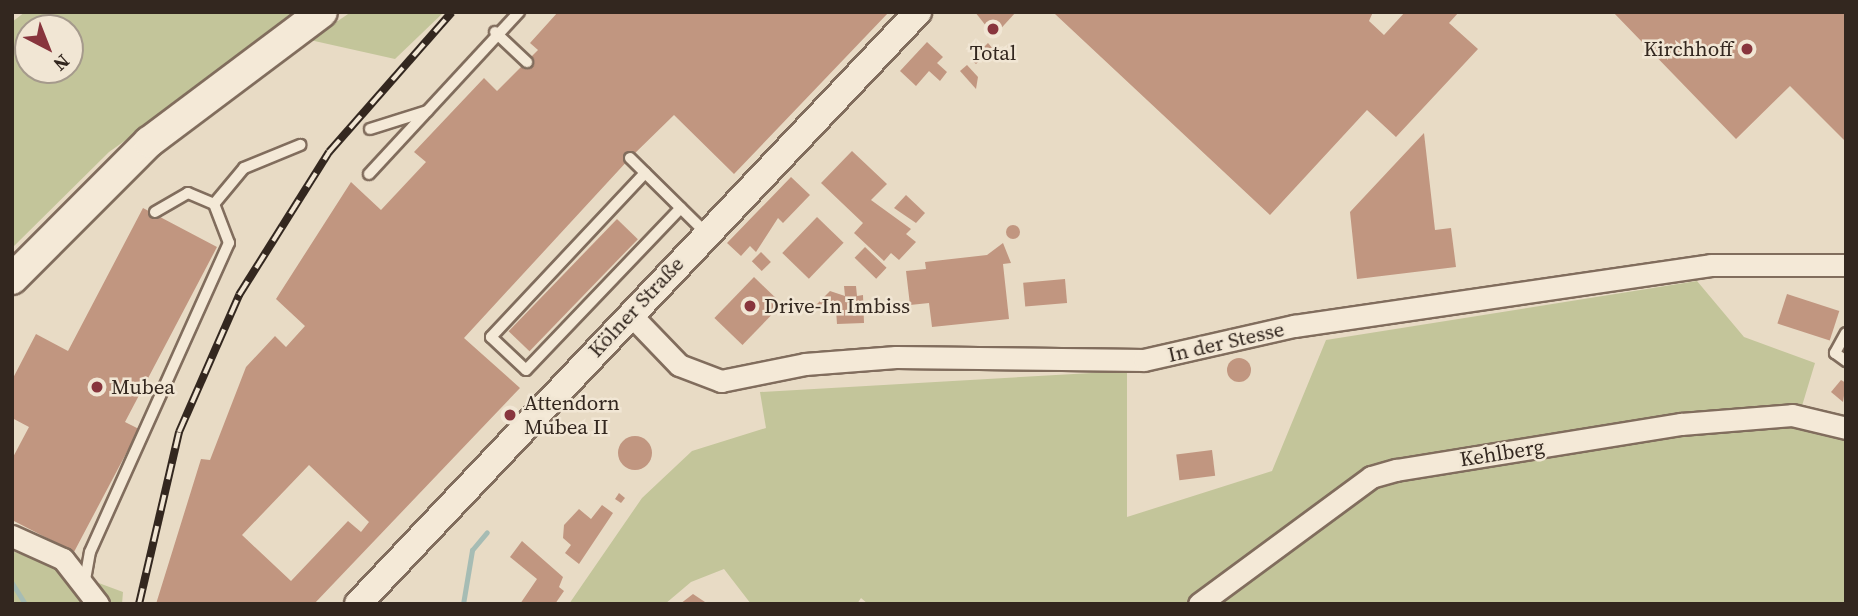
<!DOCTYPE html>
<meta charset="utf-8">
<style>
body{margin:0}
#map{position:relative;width:1858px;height:616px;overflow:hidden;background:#e8dbc5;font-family:"Source Serif 4",serif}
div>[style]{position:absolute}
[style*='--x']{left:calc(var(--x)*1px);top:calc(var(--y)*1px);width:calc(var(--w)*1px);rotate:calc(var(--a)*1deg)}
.green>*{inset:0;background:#c3c59a}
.stream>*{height:5px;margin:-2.5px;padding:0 2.5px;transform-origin:2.5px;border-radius:2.5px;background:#a6bcb4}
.building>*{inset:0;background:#c19680;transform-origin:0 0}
.round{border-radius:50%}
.roads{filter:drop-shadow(2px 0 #816d5d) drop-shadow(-2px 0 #816d5d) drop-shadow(0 2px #816d5d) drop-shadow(0 -2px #816d5d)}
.service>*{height:10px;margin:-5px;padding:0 5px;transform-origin:5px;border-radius:5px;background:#f4e9d7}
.minor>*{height:21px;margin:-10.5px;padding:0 10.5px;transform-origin:10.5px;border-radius:10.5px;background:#f4e9d7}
.tertiary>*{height:26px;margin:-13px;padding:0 13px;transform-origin:13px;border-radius:13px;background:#f4e9d7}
.secondary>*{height:30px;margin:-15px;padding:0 15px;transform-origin:15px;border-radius:15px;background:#f4e9d7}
.rail>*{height:8px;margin-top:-4px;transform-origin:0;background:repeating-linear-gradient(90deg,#f1e6d4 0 16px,#33271f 0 32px);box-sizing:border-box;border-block:2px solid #33271f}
.dots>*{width:19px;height:19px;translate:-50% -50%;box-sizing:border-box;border:4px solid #f1e6d4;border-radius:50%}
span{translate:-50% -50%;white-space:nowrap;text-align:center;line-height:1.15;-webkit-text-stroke:5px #f1e6d4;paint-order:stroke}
.poi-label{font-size:21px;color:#33271f}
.right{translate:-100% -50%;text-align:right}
.left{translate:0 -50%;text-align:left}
.street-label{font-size:21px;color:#33271f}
.frame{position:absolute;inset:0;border:14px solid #33271f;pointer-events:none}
.north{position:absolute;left:14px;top:14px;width:70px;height:70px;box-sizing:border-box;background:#f1e6d4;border:2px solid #a59a8c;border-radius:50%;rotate:138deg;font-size:19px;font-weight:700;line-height:28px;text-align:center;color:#33271f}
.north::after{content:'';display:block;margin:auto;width:24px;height:32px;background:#88353d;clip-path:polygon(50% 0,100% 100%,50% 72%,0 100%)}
</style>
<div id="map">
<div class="green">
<div style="clip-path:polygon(evenodd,25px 12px,306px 12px,109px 152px,12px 248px,12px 22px,25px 12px,28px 28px,70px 28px,70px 70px,28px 70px,28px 28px)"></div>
<div style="clip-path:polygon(351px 12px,444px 12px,395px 59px,310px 40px)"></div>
<div style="clip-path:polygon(1697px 281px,1744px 337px,1815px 363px,1795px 429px,1846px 441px,1846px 604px,868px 604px,861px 598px,857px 604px,751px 604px,724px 569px,691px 582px,665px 604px,569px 604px,642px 498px,692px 451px,766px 428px,760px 392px,1127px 371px,1127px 517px,1272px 471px,1326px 340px)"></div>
<div style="clip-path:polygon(12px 551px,123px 592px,122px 604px,12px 604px)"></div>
</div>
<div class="stream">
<div style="--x:12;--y:583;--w:25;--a:58"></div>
<div style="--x:463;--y:604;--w:55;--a:-80.5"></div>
<div style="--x:472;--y:550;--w:23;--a:-50"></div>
</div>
<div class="building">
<div style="clip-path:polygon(evenodd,558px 12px,889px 12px,734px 174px,674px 115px,630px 158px,464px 338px,520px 388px,314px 604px,156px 604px,201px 459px,210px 460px,246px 367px,275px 336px,286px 347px,305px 326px,276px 299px,351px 182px,381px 210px,426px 162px,414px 152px,484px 78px,497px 91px,538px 50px,530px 43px,558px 12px,309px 465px,369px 522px,361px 532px,348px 521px,291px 581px,242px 535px,309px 465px)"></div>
<div style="clip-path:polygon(975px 12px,1016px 12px,994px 36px)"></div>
<div style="clip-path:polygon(1373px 12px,1369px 21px,1384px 35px,1405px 12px,1459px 12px,1449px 23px,1478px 49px,1396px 137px,1367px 110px,1270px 215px,1055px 14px)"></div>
<div style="clip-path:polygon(1613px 12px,1846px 12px,1846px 142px,1790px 86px,1736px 139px)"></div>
<div style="clip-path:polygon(927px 42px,943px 57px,937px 63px,947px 72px,940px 81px,929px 71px,916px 86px,900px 71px)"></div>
<div style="clip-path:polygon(988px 43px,993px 49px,976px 64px,971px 60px)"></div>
<div style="clip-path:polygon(967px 65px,978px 77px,976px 89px,960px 71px)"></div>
<div style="clip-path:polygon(1424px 133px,1435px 230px,1451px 228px,1456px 267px,1357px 279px,1350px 212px)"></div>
<div style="clip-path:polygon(852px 151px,887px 184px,871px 200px,911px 229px,906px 234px,916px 242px,899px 260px,891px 253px,884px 261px,854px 233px,863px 223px,821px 183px)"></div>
<div style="clip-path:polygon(791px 177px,810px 195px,783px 223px,778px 218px,756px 252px,750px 246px,741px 256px,727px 243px)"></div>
<div style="clip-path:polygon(906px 195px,925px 213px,916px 223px,894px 208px)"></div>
<div style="clip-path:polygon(143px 208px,217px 247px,125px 422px,139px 429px,74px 552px,12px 520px,12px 459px,29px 427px,12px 418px,12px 380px,36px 334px,68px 351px)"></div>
<div style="left:817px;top:217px;width:37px;height:50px;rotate:44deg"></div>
<div style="left:617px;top:219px;width:29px;height:156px;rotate:44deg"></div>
<div class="round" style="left:1006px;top:225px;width:14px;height:14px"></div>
<div style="clip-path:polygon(1003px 243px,1011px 263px,1003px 264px,1009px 319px,932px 327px,929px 303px,910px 305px,906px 271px,926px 269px,925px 262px,987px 255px)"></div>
<div style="left:865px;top:247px;width:30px;height:15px;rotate:44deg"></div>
<div style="left:761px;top:252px;width:14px;height:13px;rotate:45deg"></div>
<div style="left:754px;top:277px;width:39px;height:57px;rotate:44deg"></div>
<div style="left:1065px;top:279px;width:24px;height:42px;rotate:85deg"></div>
<div style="clip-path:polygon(844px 286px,856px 286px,857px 296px,863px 295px,864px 323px,837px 324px,836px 310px,816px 305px,830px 291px,845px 296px)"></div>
<div style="left:1787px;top:294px;width:55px;height:31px;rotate:18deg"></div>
<div class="round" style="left:1227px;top:358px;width:24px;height:24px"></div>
<div style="clip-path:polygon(1841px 380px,1846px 383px,1843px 402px,1831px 392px)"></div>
<div class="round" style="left:618px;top:436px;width:34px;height:34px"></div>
<div style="left:1212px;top:450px;width:26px;height:36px;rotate:83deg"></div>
<div style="clip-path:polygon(619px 493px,625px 498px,621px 503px,615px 499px)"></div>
<div style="clip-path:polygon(602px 505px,613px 513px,579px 564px,565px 553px,571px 545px,563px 538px,564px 525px,579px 509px,591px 519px)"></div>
<div style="clip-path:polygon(522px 541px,563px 577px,559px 587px,564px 591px,555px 604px,520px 604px,537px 579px,510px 557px)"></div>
<div style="clip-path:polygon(693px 594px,708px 604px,680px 604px)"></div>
</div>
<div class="roads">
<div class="service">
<div style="--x:495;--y:32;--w:44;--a:43.2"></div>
<div style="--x:370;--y:129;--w:60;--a:-17.5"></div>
<div style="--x:630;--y:158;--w:107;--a:44.6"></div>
<div style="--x:645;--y:173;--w:225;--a:133.2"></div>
<div style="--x:491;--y:337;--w:48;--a:43.3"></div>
<div style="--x:526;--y:370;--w:224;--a:-46.3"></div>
<div style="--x:369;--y:174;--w:221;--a:-47.2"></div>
<div style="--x:155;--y:212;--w:38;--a:-30"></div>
<div style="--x:188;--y:193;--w:28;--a:23"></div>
<div style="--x:1846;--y:333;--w:23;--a:119"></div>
<div style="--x:1835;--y:353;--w:14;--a:36"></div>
<div style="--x:85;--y:580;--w:28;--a:-80"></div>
<div style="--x:90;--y:552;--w:339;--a:-65.8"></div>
<div style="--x:229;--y:243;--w:42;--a:-111"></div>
<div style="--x:214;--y:204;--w:47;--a:-50.2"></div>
<div style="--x:244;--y:168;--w:61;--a:-22.3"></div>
</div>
<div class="minor">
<div style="--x:629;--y:313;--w:72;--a:46.1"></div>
<div style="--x:679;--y:365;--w:45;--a:20.9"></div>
<div style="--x:721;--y:381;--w:86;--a:-11.4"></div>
<div style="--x:805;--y:364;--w:91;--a:-4.4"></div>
<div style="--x:896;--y:357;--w:248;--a:0.7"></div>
<div style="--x:1144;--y:360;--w:154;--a:-12.8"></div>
<div style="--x:1294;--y:326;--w:421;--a:-8.3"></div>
<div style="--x:1711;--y:265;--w:135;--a:0"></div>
<div style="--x:12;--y:536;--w:56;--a:24.3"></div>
<div style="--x:63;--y:559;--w:57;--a:52.1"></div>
<div style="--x:1199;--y:604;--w:214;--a:-36.4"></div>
<div style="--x:1371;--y:477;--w:26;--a:-16"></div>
<div style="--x:1396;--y:470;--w:289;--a:-9.2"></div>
<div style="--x:1681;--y:424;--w:111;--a:-4.6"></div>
<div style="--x:1792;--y:415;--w:56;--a:13.5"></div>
</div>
<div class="tertiary">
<div style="--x:358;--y:604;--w:815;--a:-46.59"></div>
</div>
<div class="secondary">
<div style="--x:12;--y:279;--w:194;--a:-45"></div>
<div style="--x:149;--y:142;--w:216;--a:-36.9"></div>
</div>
</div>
<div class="rail">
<div style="--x:139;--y:604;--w:177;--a:-76.9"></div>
<div style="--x:179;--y:432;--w:150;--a:-66.3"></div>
<div style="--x:239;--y:295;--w:169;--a:-57.8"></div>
<div style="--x:329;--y:152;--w:186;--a:-48.7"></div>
</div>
<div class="dots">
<div style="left:993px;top:29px;background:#88353d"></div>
<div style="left:1747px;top:49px;background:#88353d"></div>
<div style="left:750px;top:306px;background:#88353d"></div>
<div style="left:97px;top:387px;background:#88353d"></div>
<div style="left:510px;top:415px;background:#88353d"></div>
</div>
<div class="poi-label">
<span class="right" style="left:1733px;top:49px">Kirchhoff</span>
<span style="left:993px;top:53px">Total</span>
<span class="left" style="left:764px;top:306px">Drive-In Imbiss</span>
<span class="left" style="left:111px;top:387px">Mubea</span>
<span class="left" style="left:524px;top:415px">Attendorn<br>Mubea II</span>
</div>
<div class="street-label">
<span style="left:636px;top:307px;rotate:-47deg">Kölner Straße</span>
<span style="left:1226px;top:342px;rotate:-13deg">In der Stesse</span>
<span style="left:1502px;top:453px;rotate:-9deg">Kehlberg</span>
</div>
<div class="frame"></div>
<div class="north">N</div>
</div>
